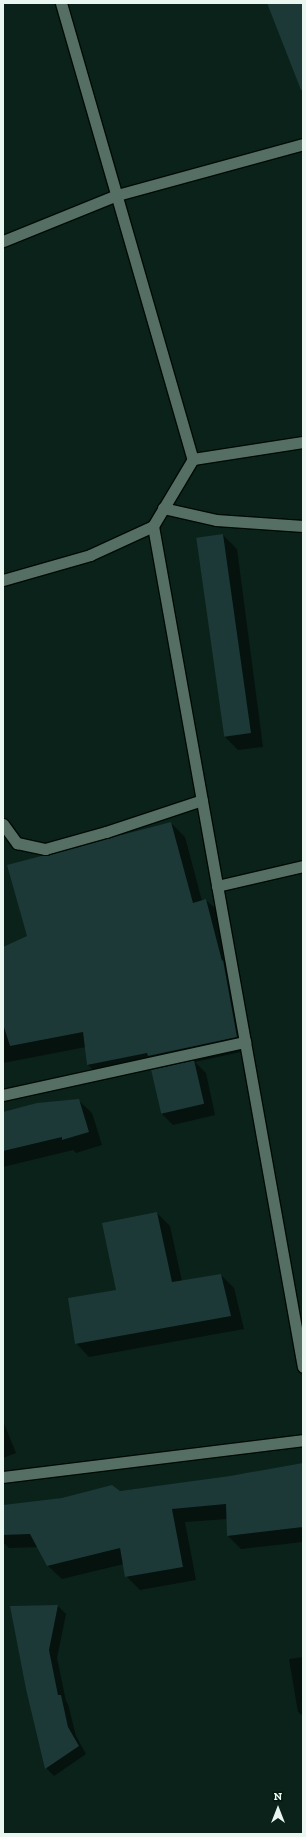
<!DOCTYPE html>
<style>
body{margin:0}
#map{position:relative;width:306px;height:1837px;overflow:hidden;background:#0a2219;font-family:"Zilla Slab",serif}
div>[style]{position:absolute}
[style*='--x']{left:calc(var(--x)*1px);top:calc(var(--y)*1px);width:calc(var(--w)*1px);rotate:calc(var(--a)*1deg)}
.shadow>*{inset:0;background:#0007}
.building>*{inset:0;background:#1c3837;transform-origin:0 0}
.roads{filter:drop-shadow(1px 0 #000b05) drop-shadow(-1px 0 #000b05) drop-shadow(0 1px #000b05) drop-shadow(0 -1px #000b05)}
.service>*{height:11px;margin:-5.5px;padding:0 5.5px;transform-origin:5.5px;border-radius:5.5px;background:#566f64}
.minor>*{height:11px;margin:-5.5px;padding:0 5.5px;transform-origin:5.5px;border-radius:5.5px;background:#566f64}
.tertiary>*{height:11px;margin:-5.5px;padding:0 5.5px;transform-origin:5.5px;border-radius:5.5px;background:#566f64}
span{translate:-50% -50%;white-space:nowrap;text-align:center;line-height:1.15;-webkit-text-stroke:3.5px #031910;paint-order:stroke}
.frame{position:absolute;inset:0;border:4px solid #e9f7f0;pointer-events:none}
.north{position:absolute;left:258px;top:1789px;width:40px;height:40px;-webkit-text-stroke:3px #031910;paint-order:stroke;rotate:0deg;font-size:11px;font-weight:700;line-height:16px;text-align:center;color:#e9f7f0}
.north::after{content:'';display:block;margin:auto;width:14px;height:18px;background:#e9f7f0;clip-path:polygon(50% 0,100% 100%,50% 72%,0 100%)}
</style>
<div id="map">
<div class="shadow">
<div style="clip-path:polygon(223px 535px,237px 549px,263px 747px,238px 750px,224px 736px)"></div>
<div style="clip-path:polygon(171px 823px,185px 837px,202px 901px,206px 900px,220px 913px,250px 1050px,195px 1062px,206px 1073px,215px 1115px,173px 1125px,161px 1113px,161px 1069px,159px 1066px,102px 1078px,88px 1065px,86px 1047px,3px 1063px,3px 948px,28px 936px)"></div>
<div style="clip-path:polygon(78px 1100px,92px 1113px,102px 1145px,76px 1153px,73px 1150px,3px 1167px,3px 1113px)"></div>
<div style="clip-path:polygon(157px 1213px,170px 1226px,182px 1281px,221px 1275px,234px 1288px,244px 1329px,89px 1357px,76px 1343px,118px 1291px)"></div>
<div style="clip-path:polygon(3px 1421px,16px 1453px,3px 1458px)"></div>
<div style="clip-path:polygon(303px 1464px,303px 1542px,241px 1549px,228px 1536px,227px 1519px,185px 1522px,196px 1580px,140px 1590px,126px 1576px,124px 1564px,62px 1579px,48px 1566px,38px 1547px,9px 1548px,3px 1542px,3px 1506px,231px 1477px)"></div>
<div style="clip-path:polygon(58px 1606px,66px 1614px,57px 1658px,66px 1701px,68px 1704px,76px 1736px,86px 1754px,54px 1776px,46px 1768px,11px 1607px)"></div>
<div style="clip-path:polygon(303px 1657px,303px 1716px,298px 1712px,289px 1659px)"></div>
</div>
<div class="building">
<div style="clip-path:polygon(267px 3px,303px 3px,303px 90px,301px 90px)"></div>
<div style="left:223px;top:534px;width:201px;height:27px;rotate:82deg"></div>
<div style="clip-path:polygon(171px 822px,193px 903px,206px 899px,222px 961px,223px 960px,237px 1037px,148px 1056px,147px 1053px,87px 1065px,83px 1032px,10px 1046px,3px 1024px,3px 947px,27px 936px,7px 865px)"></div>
<div style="left:194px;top:1060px;width:45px;height:44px;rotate:77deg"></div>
<div style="clip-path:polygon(79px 1099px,89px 1132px,62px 1140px,62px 1137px,3px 1151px,3px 1112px,37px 1103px)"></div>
<div style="clip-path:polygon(157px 1212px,172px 1282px,221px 1274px,231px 1316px,75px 1344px,68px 1298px,116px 1290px,102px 1223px)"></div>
<div style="clip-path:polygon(303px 1463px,303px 1527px,227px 1536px,226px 1504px,172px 1509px,183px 1567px,125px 1577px,120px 1548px,47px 1566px,30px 1534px,3px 1535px,3px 1505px,62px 1498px,112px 1485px,120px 1491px,230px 1476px)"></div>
<div style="clip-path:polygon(58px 1605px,49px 1650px,58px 1695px,61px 1695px,68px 1727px,79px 1746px,45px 1769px,26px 1689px,10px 1606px)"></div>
</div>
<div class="roads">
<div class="service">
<div style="--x:163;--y:508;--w:54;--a:12.8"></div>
<div style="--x:216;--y:520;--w:87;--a:3.9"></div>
<div style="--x:3;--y:824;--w:24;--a:54"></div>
<div style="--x:17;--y:843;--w:29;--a:12"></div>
<div style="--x:45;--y:849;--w:63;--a:-15.6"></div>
<div style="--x:106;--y:832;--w:101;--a:-18.4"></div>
</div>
<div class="minor">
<div style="--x:61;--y:3;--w:475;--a:73.9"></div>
<div style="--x:3;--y:241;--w:123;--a:-22"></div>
<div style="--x:117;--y:195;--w:193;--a:-15.3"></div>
<div style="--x:153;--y:526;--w:854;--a:79.89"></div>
<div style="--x:3;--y:580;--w:91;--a:-16"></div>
<div style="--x:90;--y:555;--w:69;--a:-24.7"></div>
<div style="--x:153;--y:526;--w:78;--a:-59.2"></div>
<div style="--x:193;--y:459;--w:111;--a:-8.8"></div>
<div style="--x:217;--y:886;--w:88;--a:-13.1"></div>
<div style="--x:3;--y:1095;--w:248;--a:-12.4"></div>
</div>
<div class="tertiary">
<div style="--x:3;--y:1477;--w:302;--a:-7"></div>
</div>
</div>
<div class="frame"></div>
<div class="north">N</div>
</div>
